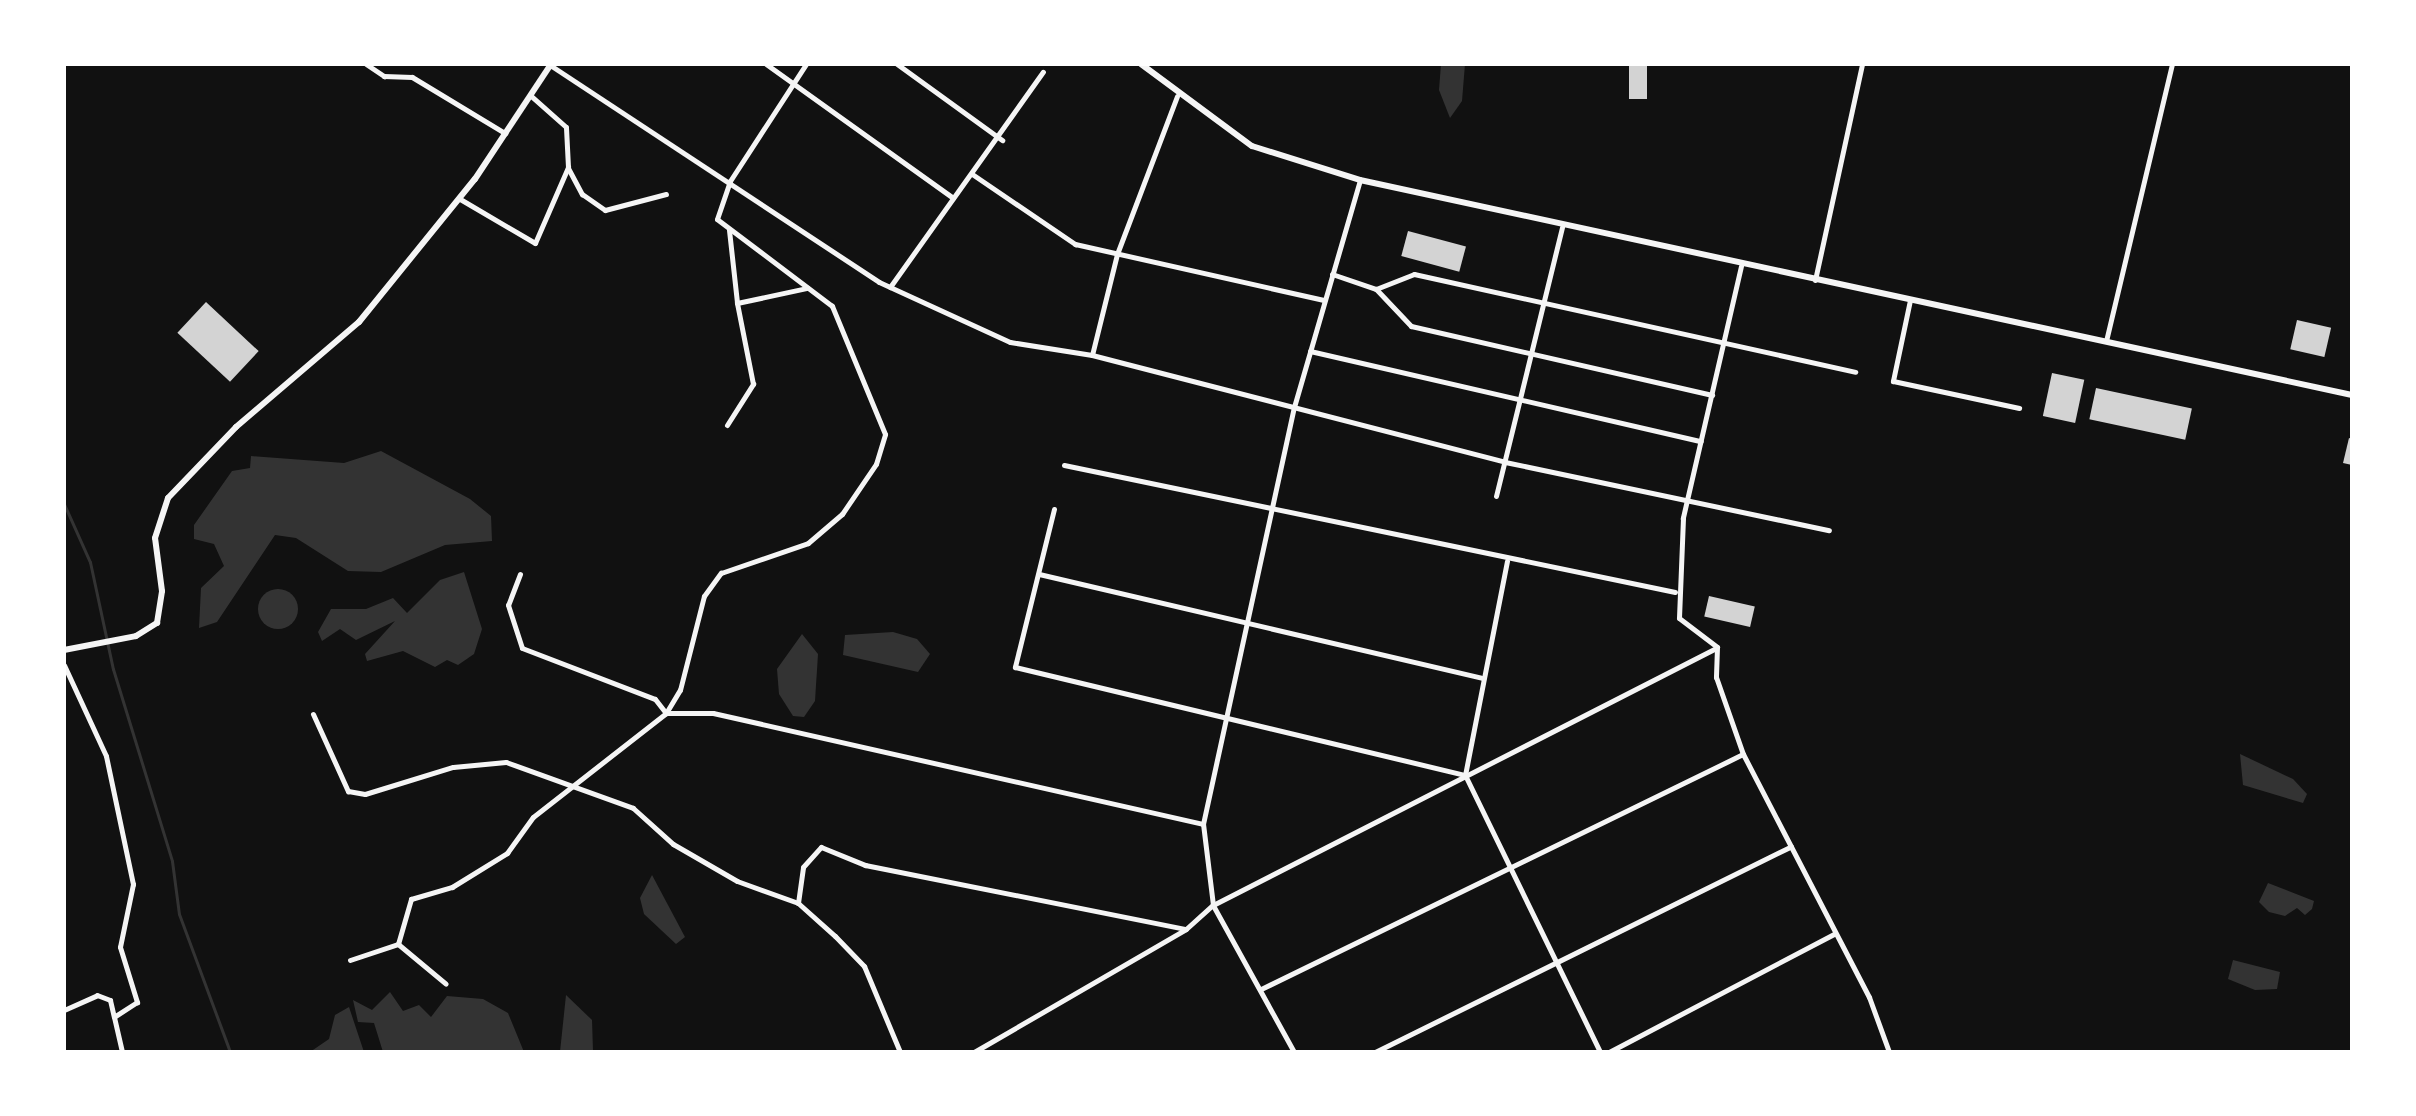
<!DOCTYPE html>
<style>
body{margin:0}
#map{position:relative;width:2416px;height:1116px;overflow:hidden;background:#111;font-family:Overpass,sans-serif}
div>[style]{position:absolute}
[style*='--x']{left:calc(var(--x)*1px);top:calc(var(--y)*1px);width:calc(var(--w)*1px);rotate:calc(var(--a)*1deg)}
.water>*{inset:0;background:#333}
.round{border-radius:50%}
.stream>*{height:3px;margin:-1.5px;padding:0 1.5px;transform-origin:1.5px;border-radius:1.5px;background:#333}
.building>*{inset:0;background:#d3d3d3;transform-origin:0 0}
.minor>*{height:5px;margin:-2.5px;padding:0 2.5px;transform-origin:2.5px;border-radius:2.5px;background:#f5f5f5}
.tertiary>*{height:6px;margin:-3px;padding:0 3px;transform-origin:3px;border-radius:3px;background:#f5f5f5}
.secondary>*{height:6px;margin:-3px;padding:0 3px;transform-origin:3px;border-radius:3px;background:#f5f5f5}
span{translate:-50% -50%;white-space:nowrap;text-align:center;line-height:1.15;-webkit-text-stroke:7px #fff;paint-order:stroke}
.frame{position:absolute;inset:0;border:66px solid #fff;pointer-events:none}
</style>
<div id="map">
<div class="water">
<div style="clip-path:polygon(1441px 64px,1465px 64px,1462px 101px,1450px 118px,1439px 90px)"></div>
<div style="clip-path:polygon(381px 451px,470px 499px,491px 516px,492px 541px,445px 545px,381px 572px,348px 571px,296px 538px,275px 535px,217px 622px,199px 628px,201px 588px,224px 566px,214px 544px,194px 539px,194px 525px,232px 471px,250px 468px,251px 456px,344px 463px)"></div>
<div style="clip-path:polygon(464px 572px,482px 629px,474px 654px,458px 665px,447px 660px,435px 667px,403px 651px,367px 661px,365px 654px,395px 621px,356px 640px,340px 629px,322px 641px,318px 632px,331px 609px,366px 609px,393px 598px,407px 613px,440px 580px)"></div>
<div class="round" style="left:258px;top:589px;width:40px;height:40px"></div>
<div style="clip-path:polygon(893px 632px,917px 639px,930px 654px,918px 672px,843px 655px,845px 635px)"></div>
<div style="clip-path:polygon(802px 634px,818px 654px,815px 701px,804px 717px,793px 716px,779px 694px,777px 669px)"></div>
<div style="clip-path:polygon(2240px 754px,2293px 779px,2307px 794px,2303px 803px,2243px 785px)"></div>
<div style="clip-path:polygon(652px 875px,685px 937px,676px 944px,644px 914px,640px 898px)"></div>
<div style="clip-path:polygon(2268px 883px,2314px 901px,2312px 909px,2305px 915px,2297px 908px,2285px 916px,2269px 912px,2259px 902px)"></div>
<div style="clip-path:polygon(2233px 960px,2280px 972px,2277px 989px,2255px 990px,2228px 979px)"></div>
<div style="clip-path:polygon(390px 992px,403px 1011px,419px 1005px,431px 1017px,447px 996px,483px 999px,508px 1013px,524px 1052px,383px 1052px,374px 1023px,358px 1022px,353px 1000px,372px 1010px)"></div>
<div style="clip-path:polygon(566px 995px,592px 1020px,593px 1052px,560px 1052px)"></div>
<div style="clip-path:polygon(349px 1007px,364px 1052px,310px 1052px,329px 1039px,335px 1015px)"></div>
</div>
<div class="stream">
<div style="--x:64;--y:504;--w:64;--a:65.9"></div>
<div style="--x:90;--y:562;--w:109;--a:77.9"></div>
<div style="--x:113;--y:669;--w:201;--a:72.9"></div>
<div style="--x:172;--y:861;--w:53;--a:82.5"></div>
<div style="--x:179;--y:914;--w:147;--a:69.7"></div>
</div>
<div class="building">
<div style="left:1629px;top:64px;width:18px;height:35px"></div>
<div style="left:1408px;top:231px;width:60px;height:26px;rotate:15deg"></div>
<div style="left:206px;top:302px;width:72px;height:42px;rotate:43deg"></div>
<div style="left:2297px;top:320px;width:35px;height:30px;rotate:13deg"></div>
<div style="left:2052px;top:373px;width:33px;height:44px;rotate:12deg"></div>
<div style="left:2096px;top:388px;width:98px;height:32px;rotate:12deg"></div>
<div style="clip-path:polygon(2349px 438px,2352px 439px,2352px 465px,2343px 463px)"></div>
<div style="left:1709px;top:596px;width:47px;height:21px;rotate:13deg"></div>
</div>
<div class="minor">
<div style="--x:366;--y:64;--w:22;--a:34"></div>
<div style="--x:384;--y:76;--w:28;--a:2"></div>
<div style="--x:412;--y:77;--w:109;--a:31.1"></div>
<div style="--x:766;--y:64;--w:230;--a:35.6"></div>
<div style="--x:897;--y:64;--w:130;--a:35.9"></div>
<div style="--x:550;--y:65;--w:394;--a:33.4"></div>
<div style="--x:879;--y:282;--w:144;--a:24.6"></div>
<div style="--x:1010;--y:342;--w:83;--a:9"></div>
<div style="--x:1092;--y:355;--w:427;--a:14.5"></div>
<div style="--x:1505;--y:462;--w:331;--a:11.9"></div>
<div style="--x:568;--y:168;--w:30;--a:62"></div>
<div style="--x:582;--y:194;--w:28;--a:35"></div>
<div style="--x:605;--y:210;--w:63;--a:-14.7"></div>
<div style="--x:972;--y:174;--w:125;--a:34.2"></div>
<div style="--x:1075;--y:244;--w:255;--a:12.7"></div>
<div style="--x:460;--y:199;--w:87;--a:30.4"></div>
<div style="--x:535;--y:243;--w:83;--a:-66.5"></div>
<div style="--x:568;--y:167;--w:40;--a:-92.9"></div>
<div style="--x:566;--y:127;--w:48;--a:-138.4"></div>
<div style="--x:729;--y:230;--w:73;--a:83.7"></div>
<div style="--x:737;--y:303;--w:72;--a:-12.1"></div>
<div style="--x:1741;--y:266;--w:259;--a:103"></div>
<div style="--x:1683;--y:518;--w:100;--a:92.3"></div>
<div style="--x:1679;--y:618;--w:48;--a:37.3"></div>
<div style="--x:1717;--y:647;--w:30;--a:92"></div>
<div style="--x:1716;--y:677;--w:82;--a:70.7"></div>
<div style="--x:1743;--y:754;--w:274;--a:62.6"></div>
<div style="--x:1869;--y:997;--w:59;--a:70"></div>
<div style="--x:1332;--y:274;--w:46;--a:18.8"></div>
<div style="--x:1376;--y:289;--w:51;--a:46.6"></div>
<div style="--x:1411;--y:326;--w:309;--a:12.9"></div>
<div style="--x:1815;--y:280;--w:221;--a:-77.7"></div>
<div style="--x:890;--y:287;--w:264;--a:-54.6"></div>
<div style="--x:1376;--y:289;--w:41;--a:-21.5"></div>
<div style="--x:1414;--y:274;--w:452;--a:12.5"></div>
<div style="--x:1910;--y:300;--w:83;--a:101.9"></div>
<div style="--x:1893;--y:381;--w:129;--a:12.1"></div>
<div style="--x:2106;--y:341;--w:285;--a:-76.6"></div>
<div style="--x:1310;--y:351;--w:401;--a:13"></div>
<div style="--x:1092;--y:355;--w:104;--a:-76.1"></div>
<div style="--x:1117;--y:254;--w:169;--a:-69.2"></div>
<div style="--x:727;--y:425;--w:49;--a:-57.6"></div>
<div style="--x:753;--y:384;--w:83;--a:-101.2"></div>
<div style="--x:1064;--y:465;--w:624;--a:11.74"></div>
<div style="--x:1496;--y:496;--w:277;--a:-76.2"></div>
<div style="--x:1054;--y:509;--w:163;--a:103.9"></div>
<div style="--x:1015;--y:667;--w:462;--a:13.5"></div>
<div style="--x:1507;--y:561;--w:218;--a:101.1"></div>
<div style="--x:1465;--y:775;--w:308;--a:64"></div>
<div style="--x:520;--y:574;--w:33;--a:111"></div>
<div style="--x:508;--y:605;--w:45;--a:72"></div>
<div style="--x:522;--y:648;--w:142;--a:21"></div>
<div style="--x:655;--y:699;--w:18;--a:52"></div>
<div style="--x:1039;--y:574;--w:454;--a:13.2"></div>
<div style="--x:64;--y:665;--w:100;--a:65.2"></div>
<div style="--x:106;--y:756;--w:131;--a:78.1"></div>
<div style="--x:133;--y:884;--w:64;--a:101.7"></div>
<div style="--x:120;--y:947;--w:58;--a:72.8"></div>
<div style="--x:137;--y:1002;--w:27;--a:147"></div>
<div style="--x:114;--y:1017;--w:36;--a:77"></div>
<div style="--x:666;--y:713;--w:47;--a:0"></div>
<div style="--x:713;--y:713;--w:502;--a:12.76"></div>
<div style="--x:313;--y:714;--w:85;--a:65.6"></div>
<div style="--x:348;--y:791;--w:17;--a:10"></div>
<div style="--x:365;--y:794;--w:92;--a:-17.1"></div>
<div style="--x:453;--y:767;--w:53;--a:-5.4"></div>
<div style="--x:506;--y:762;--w:135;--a:19.9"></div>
<div style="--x:633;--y:808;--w:54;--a:42"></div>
<div style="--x:673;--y:844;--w:74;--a:30"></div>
<div style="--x:737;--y:881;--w:65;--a:19.8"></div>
<div style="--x:798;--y:903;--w:50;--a:41.7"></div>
<div style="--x:835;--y:936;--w:42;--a:46"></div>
<div style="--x:864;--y:966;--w:93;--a:67.3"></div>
<div style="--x:798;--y:903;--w:36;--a:-82"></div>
<div style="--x:803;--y:867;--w:27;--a:-48"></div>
<div style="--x:821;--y:847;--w:48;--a:22.2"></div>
<div style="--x:865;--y:865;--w:326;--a:11.3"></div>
<div style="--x:398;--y:944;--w:47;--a:-73.9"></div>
<div style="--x:411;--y:899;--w:43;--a:-16.3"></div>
<div style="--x:452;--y:887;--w:65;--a:-31.7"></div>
<div style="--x:507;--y:853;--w:44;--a:-54.2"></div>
<div style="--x:533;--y:817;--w:169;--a:-38"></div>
<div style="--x:666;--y:713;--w:27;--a:-59"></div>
<div style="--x:680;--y:690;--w:97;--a:-75.7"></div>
<div style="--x:704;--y:596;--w:29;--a:-54"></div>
<div style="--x:721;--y:573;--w:92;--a:-19"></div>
<div style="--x:808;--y:543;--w:45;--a:-40.5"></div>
<div style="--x:842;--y:514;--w:60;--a:-55.8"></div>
<div style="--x:876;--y:464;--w:31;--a:-73"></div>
<div style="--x:885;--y:434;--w:139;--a:-112.5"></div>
<div style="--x:832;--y:306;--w:144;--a:-142.9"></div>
<div style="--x:717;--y:219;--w:40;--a:-71.1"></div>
<div style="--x:730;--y:181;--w:140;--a:-57"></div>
<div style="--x:350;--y:960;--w:51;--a:-18.4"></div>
<div style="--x:398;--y:944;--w:62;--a:39.8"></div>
<div style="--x:1261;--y:989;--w:536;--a:-25.99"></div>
<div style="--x:64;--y:1010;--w:36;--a:-24"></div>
<div style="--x:97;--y:995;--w:14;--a:21"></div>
<div style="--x:110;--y:1000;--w:17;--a:77"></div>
<div style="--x:974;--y:1052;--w:245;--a:-30.1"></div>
<div style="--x:1186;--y:929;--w:36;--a:-42"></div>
<div style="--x:1213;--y:905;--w:565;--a:-27.06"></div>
<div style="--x:1294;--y:1052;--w:168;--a:-118.9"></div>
<div style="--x:1213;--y:905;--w:82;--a:-97"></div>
<div style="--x:1203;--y:824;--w:427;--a:-77.7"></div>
<div style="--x:1294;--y:407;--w:236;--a:-73.8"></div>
<div style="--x:1375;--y:1052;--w:464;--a:-26.3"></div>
<div style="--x:1609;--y:1052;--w:254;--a:-27.7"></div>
</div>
<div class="tertiary">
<div style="--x:64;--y:650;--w:73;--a:-11"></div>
<div style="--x:136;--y:636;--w:25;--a:-32"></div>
<div style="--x:157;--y:623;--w:32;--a:-81"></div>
<div style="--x:162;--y:591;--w:53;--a:-97.5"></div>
<div style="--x:155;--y:538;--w:42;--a:-72"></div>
<div style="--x:168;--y:498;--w:98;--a:-46.2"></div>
<div style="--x:236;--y:427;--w:162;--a:-40.5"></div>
<div style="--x:359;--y:322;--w:184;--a:-51"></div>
<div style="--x:475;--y:179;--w:138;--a:-56.5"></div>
</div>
<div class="secondary">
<div style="--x:1141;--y:64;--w:138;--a:36.5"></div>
<div style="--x:1252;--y:146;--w:113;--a:17.5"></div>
<div style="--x:1360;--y:180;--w:1015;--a:12.23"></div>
</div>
<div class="frame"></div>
</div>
